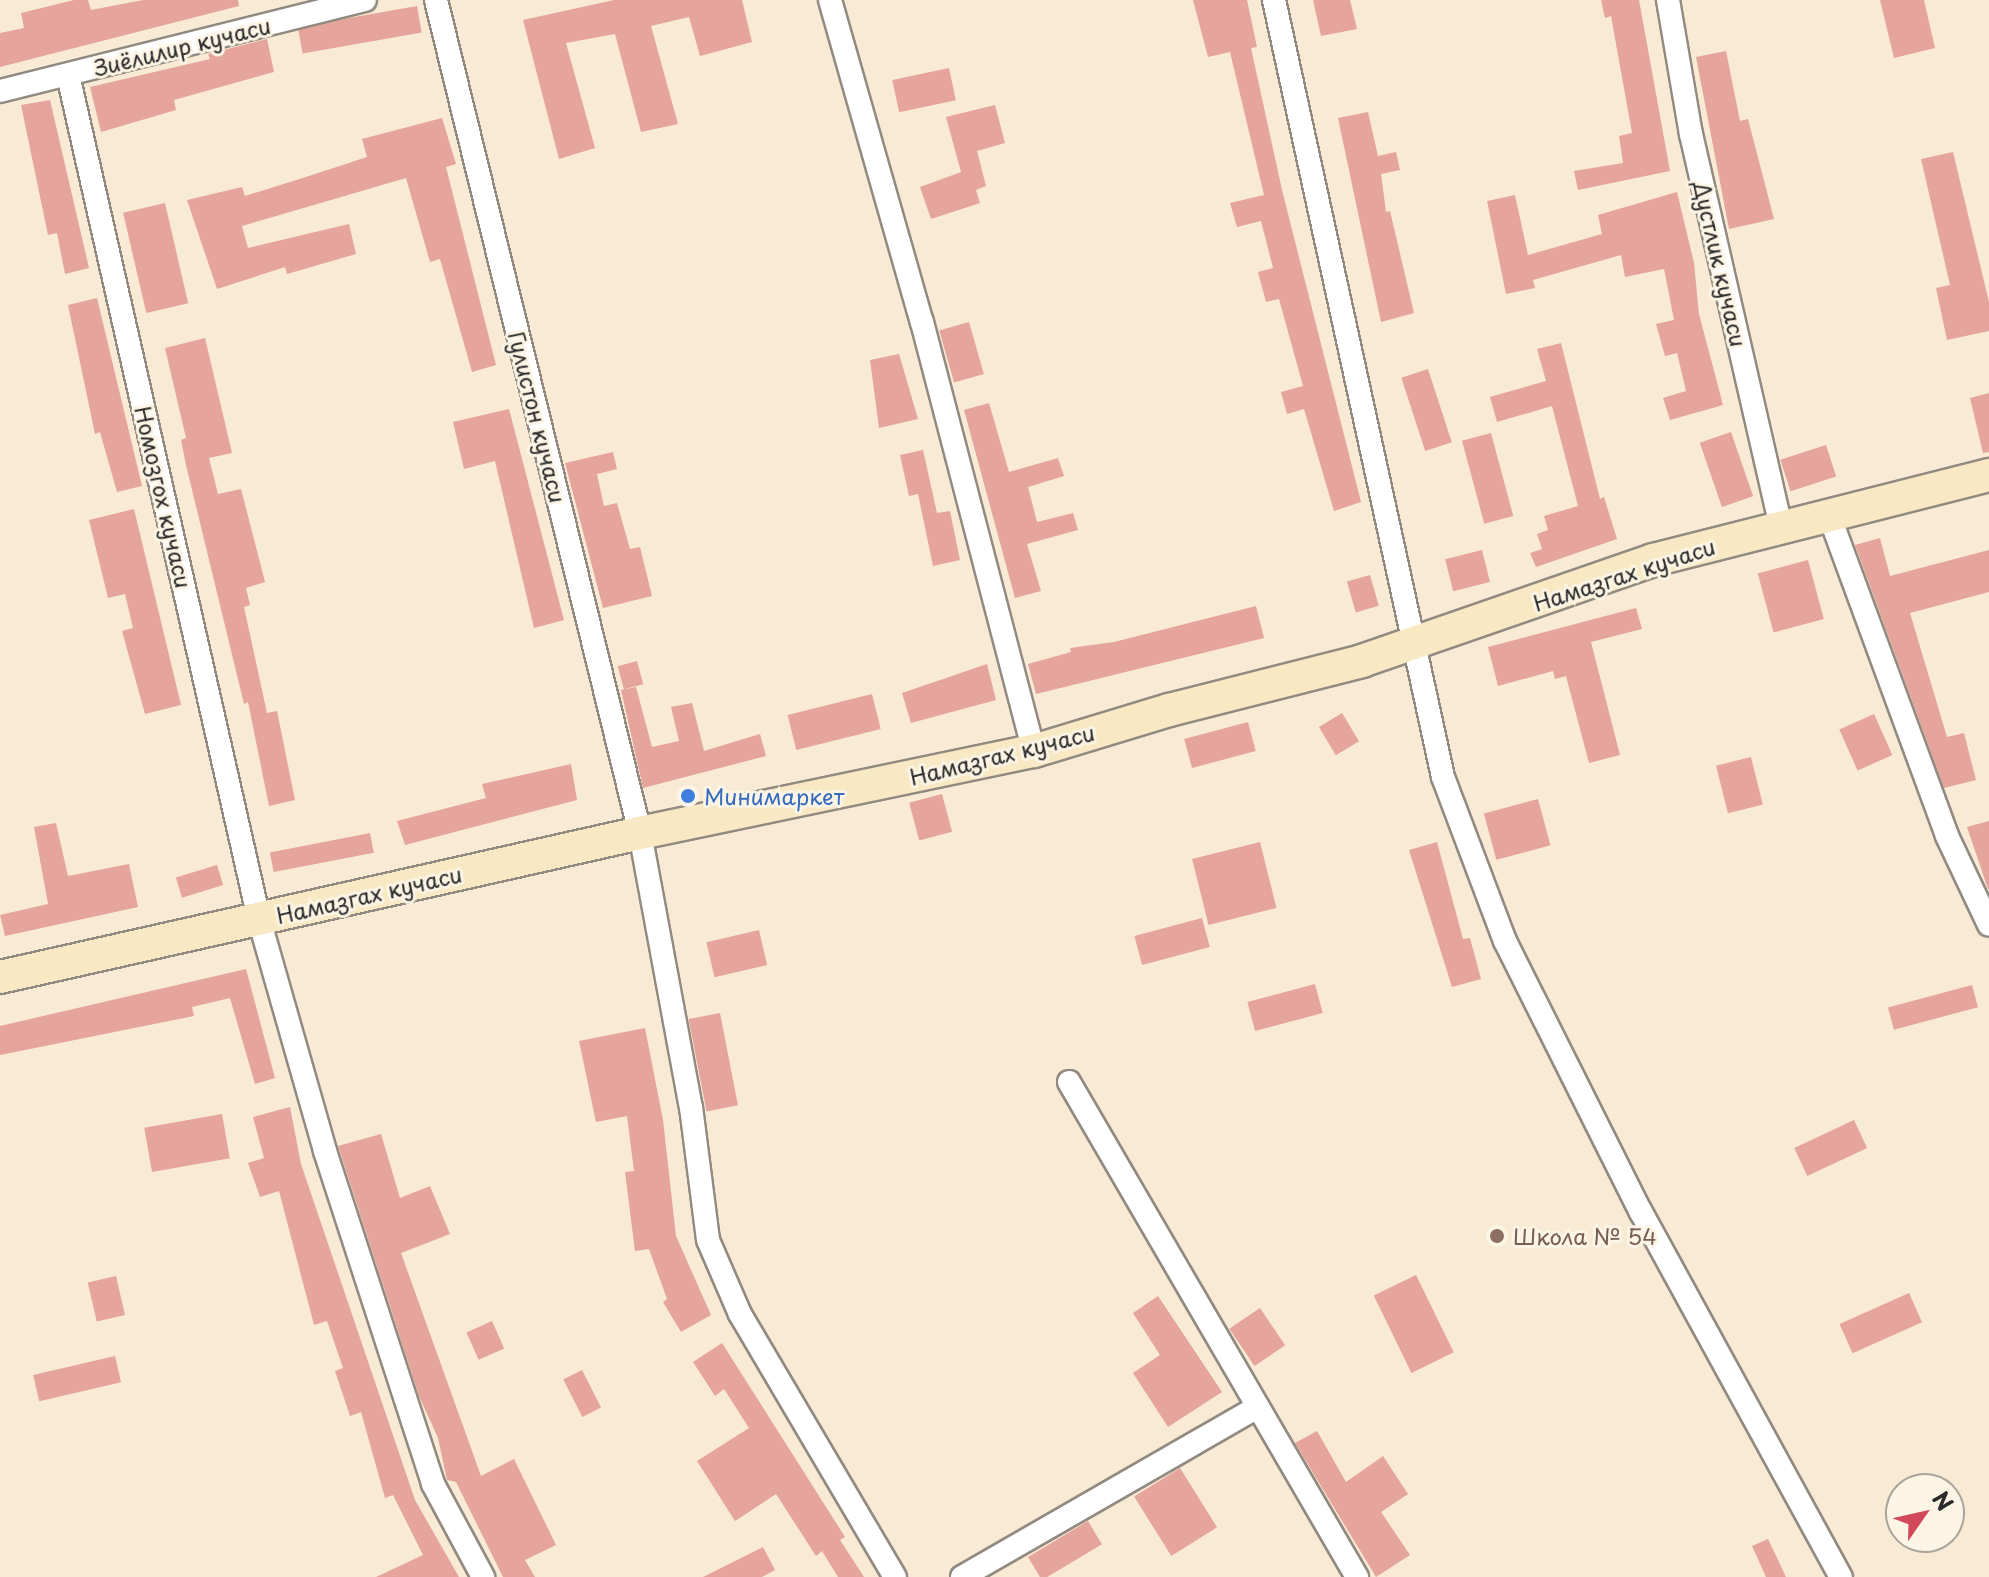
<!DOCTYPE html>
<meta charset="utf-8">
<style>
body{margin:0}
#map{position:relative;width:1989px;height:1577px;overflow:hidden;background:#f8ead4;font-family:"Playpen Sans",sans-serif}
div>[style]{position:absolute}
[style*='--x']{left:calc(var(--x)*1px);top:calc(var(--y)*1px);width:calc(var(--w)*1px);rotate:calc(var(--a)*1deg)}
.building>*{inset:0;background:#e5a49c;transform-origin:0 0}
.roads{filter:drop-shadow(2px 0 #928a80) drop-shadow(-2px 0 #928a80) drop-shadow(0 2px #928a80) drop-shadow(0 -2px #928a80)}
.street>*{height:22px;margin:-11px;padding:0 11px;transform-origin:11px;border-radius:11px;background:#fff}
.secondary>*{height:32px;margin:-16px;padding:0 16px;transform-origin:16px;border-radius:16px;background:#f8e8c3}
.dots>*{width:22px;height:22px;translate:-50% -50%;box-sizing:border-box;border:4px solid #fcf5e5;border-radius:50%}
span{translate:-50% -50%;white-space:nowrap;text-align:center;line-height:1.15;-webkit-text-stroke:6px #fcf5e5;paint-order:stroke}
.street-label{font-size:22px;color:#2b2b2b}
.shop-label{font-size:22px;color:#366cbe}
.left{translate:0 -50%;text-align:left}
.education-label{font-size:22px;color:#785e54}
.north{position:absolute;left:1885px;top:1473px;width:80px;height:80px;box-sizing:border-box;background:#fcf5e5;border:2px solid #a8a49b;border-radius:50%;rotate:56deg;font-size:22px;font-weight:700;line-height:32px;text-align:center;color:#2b2b2b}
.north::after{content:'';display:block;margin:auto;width:28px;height:36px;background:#d1495b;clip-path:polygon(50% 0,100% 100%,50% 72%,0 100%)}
</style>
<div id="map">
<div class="building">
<div style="clip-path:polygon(74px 0,88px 0,91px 10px,143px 0,238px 0,239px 6px,0 67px,0 33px,24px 28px,21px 13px)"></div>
<div style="clip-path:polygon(614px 0,742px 0,752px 42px,700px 56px,689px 17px,651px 26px,678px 124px,641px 132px,615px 34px,566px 43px,595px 148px,559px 159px,523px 20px)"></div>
<div style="clip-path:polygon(1193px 0,1247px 0,1257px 47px,1251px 48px,1282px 190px,1361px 502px,1334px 511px,1304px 409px,1287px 414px,1281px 392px,1303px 386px,1279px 299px,1266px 302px,1258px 272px,1273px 268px,1261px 221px,1237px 227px,1230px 203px,1264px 195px,1230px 52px,1208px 57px)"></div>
<div style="clip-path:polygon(1313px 0,1350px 0,1357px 29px,1321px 36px)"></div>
<div style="clip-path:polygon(1601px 0,1639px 0,1670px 171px,1578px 190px,1574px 171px,1623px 163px,1619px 136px,1632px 133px,1611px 16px,1605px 18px)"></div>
<div style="clip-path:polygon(1880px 0,1924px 0,1935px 48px,1894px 58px)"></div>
<div style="left:417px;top:6px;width:27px;height:121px;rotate:80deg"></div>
<div style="clip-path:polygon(267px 39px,274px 72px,174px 100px,176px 110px,101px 132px,90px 87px,210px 59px,208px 54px)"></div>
<div style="clip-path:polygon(1726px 51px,1740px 121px,1748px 119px,1774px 219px,1729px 229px,1696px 57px)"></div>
<div style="left:949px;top:68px;width:33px;height:58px;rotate:78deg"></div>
<div style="clip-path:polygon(50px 100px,89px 268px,65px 274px,57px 233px,48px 235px,21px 105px)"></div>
<div style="clip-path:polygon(995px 105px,1005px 143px,977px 151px,986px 186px,976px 190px,980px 203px,931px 219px,920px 187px,961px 172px,946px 117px)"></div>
<div style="clip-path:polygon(1368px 112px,1378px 156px,1396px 152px,1400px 170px,1381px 174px,1386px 212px,1390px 211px,1414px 313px,1381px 322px,1338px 118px)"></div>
<div style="clip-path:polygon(442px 118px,456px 164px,446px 167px,496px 365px,472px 372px,440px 259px,430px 262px,406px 178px,242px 226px,248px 248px,349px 224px,356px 254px,287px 274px,285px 267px,217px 289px,187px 200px,242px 187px,245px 196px,309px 176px,367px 157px,362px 139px)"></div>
<div style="clip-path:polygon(1953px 152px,1989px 302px,1989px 331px,1947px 340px,1936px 288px,1950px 285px,1921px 159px)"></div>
<div style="clip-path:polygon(1677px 192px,1694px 263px,1699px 314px,1723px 405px,1670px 420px,1663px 398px,1686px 391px,1677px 353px,1665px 356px,1656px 324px,1674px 320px,1664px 269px,1625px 277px,1621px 255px,1533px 280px,1535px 288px,1506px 294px,1487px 201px,1515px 195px,1528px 255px,1602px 234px,1598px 215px)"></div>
<div style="left:165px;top:203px;width:103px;height:43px;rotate:77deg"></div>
<div style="clip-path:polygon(97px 298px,142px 486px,117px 492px,100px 432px,95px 434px,68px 305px)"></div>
<div style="left:969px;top:322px;width:54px;height:31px;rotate:74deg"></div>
<div style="clip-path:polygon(205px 338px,232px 453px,209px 458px,218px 494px,241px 489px,265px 582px,246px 588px,250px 605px,244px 607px,267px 713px,277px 711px,295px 800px,269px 806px,248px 702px,244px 704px,186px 465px,181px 440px,186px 438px,165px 348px)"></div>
<div style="clip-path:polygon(1561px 343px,1600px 499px,1604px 497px,1617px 539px,1536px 567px,1530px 553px,1542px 549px,1537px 534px,1548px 530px,1544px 516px,1578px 506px,1552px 406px,1497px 422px,1490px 397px,1546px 381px,1537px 349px)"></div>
<div style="clip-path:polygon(899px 354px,918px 419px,879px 428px,870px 360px)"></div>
<div style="left:1428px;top:369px;width:77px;height:28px;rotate:72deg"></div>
<div style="clip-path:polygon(1989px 393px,1989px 452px,1983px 453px,1970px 398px)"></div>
<div style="clip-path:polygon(989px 403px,1009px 472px,1058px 458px,1064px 476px,1028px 487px,1037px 522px,1073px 513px,1078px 530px,1027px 544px,1041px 591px,1015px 598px,964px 410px)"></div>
<div style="clip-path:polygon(509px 409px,564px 620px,534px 628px,495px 461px,464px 469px,453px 422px)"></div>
<div style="left:1731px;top:432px;width:68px;height:33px;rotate:71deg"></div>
<div style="left:1491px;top:433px;width:86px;height:30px;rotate:75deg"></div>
<div style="left:1826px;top:445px;width:33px;height:48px;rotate:72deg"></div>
<div style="clip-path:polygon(923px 450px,937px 513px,950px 511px,960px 560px,933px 566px,918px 494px,909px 496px,900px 455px)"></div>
<div style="clip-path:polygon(613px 452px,617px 469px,597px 474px,604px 506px,617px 503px,630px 549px,640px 547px,652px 596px,603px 608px,565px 463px)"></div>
<div style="clip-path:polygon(134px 509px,181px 705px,145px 714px,122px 631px,133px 628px,125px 594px,108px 598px,89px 520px)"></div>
<div style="clip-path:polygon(1880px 538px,1890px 576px,1989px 550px,1989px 592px,1910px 613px,1947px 737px,1964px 733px,1976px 780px,1944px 788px,1855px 545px)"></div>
<div style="left:1482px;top:550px;width:33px;height:38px;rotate:76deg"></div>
<div style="left:1808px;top:560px;width:61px;height:52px;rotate:75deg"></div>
<div style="left:1370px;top:575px;width:32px;height:24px;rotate:74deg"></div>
<div style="clip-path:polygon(1256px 606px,1264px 638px,1036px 694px,1028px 664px,1071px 652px,1070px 648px,1114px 642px)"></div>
<div style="clip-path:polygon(1636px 608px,1642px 629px,1591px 642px,1620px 755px,1589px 763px,1566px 676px,1555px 679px,1553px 671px,1498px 686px,1488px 647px)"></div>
<div style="left:637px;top:661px;width:24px;height:20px;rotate:75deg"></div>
<div style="clip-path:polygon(987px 664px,996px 700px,911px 723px,902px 693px)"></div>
<div style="clip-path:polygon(636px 687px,652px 747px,679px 741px,671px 707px,692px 703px,704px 751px,760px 734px,766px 756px,643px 788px,621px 690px)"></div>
<div style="left:872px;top:694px;width:36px;height:87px;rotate:76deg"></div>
<div style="left:1342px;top:713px;width:33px;height:27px;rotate:59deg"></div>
<div style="left:1874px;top:714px;width:45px;height:38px;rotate:66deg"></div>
<div style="left:1248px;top:722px;width:30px;height:66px;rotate:75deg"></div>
<div style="left:1751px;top:757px;width:49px;height:36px;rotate:76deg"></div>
<div style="clip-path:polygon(571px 764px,577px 800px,405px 845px,397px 821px,486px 798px,482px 784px)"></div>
<div style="left:942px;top:794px;width:39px;height:34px;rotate:75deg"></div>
<div style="left:1538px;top:799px;width:48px;height:56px;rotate:75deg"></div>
<div style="clip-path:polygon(1989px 821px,1989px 889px,1988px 889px,1967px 827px)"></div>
<div style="clip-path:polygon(56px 823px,68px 876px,129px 864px,138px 907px,5px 936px,0 915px,48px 904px,34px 827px)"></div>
<div style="left:370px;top:833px;width:20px;height:102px;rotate:79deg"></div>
<div style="left:1260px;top:842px;width:68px;height:70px;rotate:76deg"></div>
<div style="clip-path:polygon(1437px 842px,1463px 939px,1470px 938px,1481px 979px,1452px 987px,1409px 850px)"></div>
<div style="left:217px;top:865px;width:21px;height:43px;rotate:73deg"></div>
<div style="left:1202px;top:918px;width:30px;height:70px;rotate:75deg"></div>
<div style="left:759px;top:930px;width:36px;height:54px;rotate:77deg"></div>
<div style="clip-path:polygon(246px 969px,275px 1078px,255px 1084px,230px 998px,192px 1007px,194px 1016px,0 1055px,0 1026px)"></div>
<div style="left:1315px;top:984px;width:30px;height:70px;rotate:75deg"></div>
<div style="left:1972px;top:985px;width:23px;height:87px;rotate:75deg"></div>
<div style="left:720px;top:1013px;width:94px;height:32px;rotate:79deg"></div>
<div style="clip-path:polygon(645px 1028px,663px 1120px,676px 1236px,711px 1315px,681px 1332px,663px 1302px,667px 1299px,649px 1249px,635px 1251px,625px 1172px,634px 1171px,627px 1116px,596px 1122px,579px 1041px)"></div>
<div style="clip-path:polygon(290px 1107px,301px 1164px,415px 1500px,459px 1577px,376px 1577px,423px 1555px,393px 1495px,385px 1498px,361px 1412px,350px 1416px,335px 1371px,343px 1368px,327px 1321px,314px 1325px,279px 1191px,260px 1197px,248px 1163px,264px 1158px,253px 1117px)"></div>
<div style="left:222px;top:1114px;width:45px;height:79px;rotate:80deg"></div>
<div style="left:1854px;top:1120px;width:31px;height:66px;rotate:65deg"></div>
<div style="clip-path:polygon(381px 1134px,400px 1198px,430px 1186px,450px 1234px,401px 1253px,481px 1476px,514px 1459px,556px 1545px,525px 1560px,535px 1577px,503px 1577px,456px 1482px,447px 1480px,438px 1438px,419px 1396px,338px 1146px)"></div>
<div style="left:1416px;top:1275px;width:86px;height:47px;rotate:64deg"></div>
<div style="left:116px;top:1276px;width:40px;height:29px;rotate:77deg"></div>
<div style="left:1909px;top:1293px;width:32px;height:76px;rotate:66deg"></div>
<div style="clip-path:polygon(1158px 1296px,1222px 1392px,1168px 1427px,1133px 1373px,1160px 1355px,1133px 1313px)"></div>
<div style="left:1260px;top:1308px;width:45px;height:37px;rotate:56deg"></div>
<div style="left:492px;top:1321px;width:30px;height:28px;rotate:66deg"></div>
<div style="clip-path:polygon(722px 1343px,845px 1537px,840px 1540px,864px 1577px,838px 1577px,822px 1551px,816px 1556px,776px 1494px,735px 1521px,697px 1461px,749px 1428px,724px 1389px,715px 1396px,693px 1362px)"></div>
<div style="left:115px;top:1356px;width:27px;height:84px;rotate:77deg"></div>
<div style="left:582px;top:1370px;width:42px;height:21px;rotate:63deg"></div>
<div style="clip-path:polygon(1317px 1431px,1346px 1482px,1383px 1456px,1408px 1494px,1381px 1512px,1410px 1555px,1376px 1577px,1295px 1443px)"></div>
<div style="left:1180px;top:1468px;width:70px;height:54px;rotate:58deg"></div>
<div style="left:1088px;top:1521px;width:27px;height:70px;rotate:59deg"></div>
<div style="clip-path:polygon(1768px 1539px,1786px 1577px,1766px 1577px,1752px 1546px)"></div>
<div style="clip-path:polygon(763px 1547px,775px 1570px,762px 1577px,703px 1577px)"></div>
</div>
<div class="roads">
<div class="street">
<div style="--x:436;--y:0;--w:858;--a:76.24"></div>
<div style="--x:640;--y:833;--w:279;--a:79.5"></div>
<div style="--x:691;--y:1107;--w:134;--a:82.7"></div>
<div style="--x:708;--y:1240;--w:81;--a:66.6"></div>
<div style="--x:740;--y:1314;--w:305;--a:59.5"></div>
<div style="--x:830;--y:0;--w:335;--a:74.1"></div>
<div style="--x:922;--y:322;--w:443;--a:75.4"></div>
<div style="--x:1274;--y:0;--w:795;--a:77.73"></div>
<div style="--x:1443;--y:777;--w:175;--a:69.3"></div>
<div style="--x:1505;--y:941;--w:303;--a:63.4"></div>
<div style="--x:1641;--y:1212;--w:416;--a:61.3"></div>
<div style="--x:1668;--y:0;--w:136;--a:80.3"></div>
<div style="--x:1691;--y:134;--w:403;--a:77.1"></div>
<div style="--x:68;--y:75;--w:865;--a:77.25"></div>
<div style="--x:259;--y:919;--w:241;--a:74.1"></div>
<div style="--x:325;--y:1151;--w:350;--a:72"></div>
<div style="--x:433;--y:1484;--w:106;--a:61.7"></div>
<div style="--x:0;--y:91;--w:376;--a:-14"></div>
<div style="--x:1828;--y:512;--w:345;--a:69.8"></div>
<div style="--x:1947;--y:836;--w:98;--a:64.7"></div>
<div style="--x:1069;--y:1082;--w:573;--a:59.81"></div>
<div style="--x:962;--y:1577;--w:341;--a:-29.9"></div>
</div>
<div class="secondary">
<div style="--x:0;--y:977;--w:656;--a:-12.68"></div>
<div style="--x:640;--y:833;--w:402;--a:-11.8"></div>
<div style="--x:1034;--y:751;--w:141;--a:-16.9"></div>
<div style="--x:1169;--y:710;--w:199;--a:-14.2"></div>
<div style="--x:1362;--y:661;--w:308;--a:-19.1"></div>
<div style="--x:1653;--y:560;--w:347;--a:-14.2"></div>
</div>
</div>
<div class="dots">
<div style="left:688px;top:796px;background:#3f7fe0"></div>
<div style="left:1497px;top:1236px;background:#8d6e63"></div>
</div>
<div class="street-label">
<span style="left:182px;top:46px;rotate:-14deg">Зиёлилир кучаси</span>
<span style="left:1721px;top:264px;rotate:77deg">Дустлик кучаси</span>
<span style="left:538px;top:417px;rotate:76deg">Гулистон кучаси</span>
<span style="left:164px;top:497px;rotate:77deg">Номозгох кучаси</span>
<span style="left:1624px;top:574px;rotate:-18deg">Намазгах кучаси</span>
<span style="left:1002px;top:754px;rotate:-14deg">Намазгах кучаси</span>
<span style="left:369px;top:894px;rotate:-13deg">Намазгах кучаси</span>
</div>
<div class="shop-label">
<span class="left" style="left:704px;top:796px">Минимаркет</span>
</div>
<div class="education-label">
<span class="left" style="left:1513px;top:1236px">Школа № 54</span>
</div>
<div class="north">N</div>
</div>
